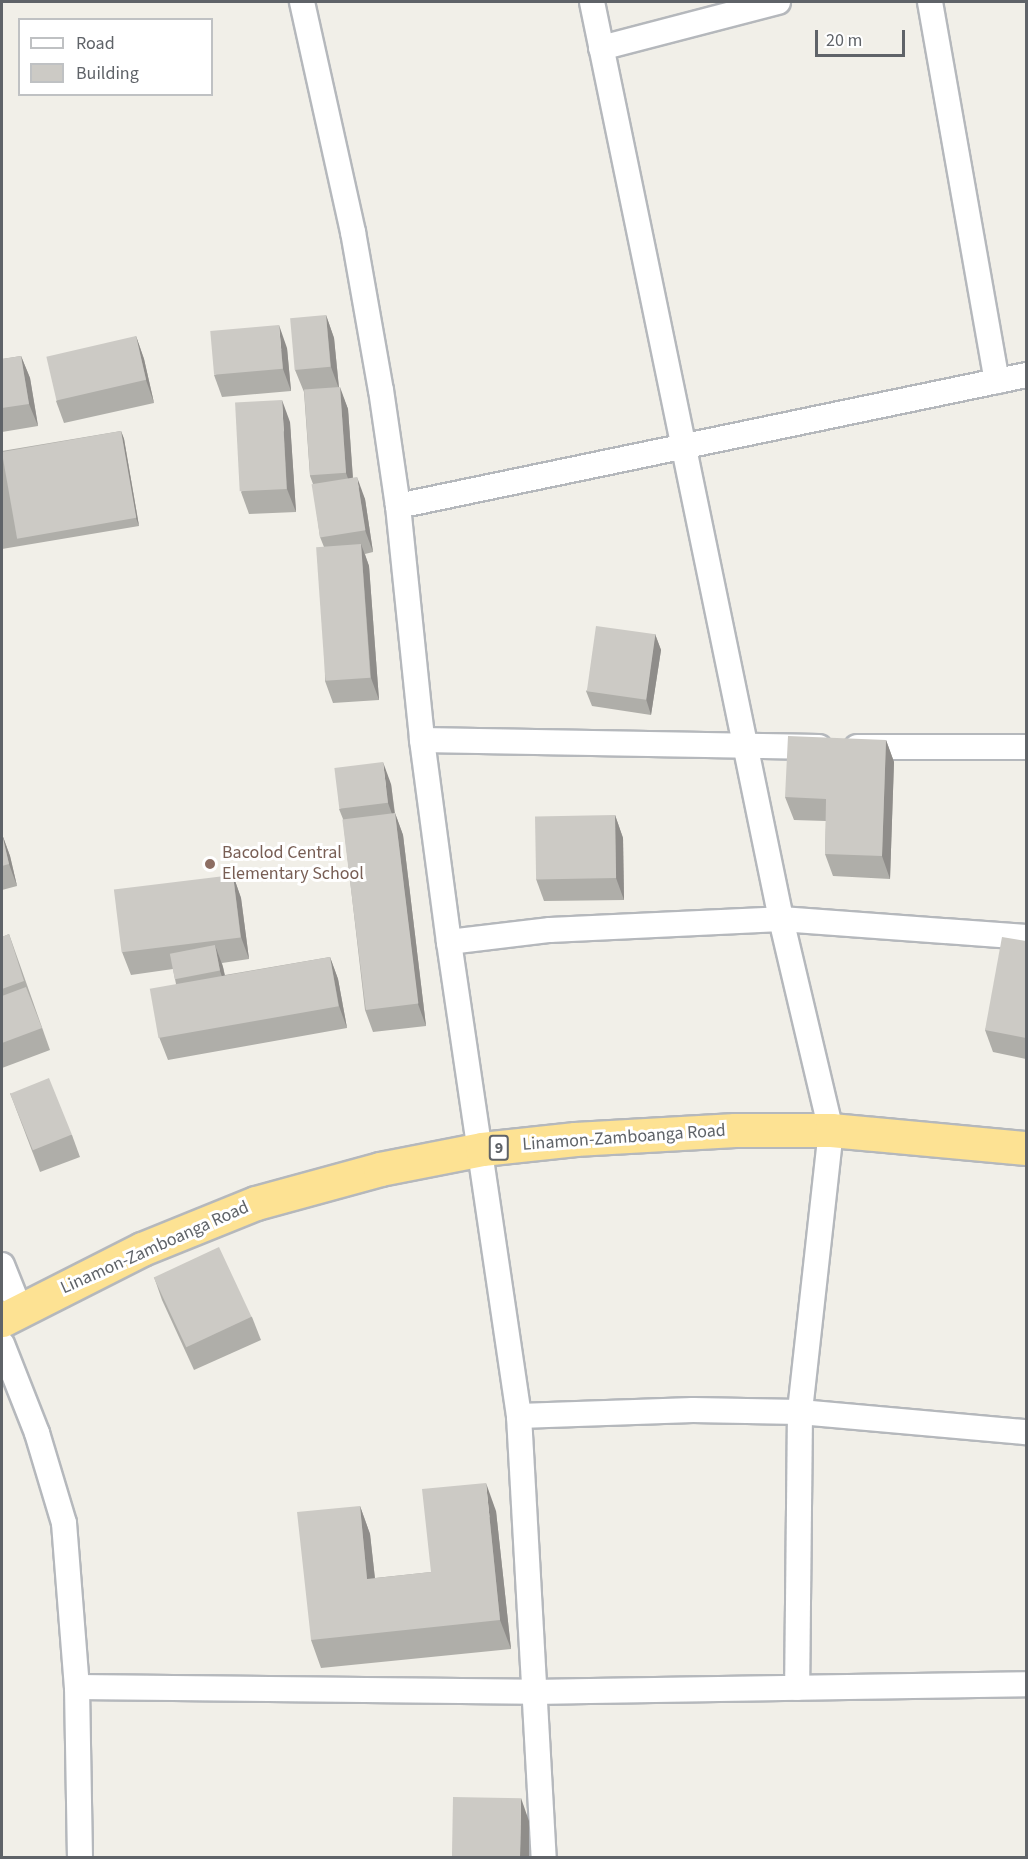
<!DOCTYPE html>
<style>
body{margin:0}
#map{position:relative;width:1028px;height:1859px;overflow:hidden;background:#f1efe8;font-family:"Source Sans 3",sans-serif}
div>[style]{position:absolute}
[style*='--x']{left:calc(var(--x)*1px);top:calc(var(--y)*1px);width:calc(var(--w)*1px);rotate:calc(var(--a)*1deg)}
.roads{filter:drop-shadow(2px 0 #b5b8bc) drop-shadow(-2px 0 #b5b8bc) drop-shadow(0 2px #b5b8bc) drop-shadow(0 -2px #b5b8bc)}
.street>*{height:24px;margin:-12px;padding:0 12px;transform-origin:12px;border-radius:12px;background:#fff}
.highway>*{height:33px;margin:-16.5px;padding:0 16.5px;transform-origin:16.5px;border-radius:16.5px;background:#fde293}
.wall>*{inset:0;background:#afaea9}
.shaded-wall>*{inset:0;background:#8f8d8a}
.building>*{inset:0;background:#cccac5;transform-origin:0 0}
.dots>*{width:16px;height:16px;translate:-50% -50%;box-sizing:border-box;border:3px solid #fff;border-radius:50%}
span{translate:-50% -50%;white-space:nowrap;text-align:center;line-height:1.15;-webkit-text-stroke:6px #fff;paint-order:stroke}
.shield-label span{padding:2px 4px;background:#fff;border:2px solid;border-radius:4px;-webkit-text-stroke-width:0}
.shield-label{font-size:16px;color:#5f6368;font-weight:700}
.education-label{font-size:18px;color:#785e54}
.left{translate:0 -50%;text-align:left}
.street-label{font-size:18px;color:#5f6368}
.frame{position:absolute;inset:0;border:3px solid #5f6368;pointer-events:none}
.legend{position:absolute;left:18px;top:18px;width:195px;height:78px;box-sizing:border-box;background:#fff;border:2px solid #bfc1c3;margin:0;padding:8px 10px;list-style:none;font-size:18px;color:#5f6368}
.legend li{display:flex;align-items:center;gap:12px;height:30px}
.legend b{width:30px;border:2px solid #bfc1c3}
.scale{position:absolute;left:815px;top:30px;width:90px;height:27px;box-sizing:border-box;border:3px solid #5f6368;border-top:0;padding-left:8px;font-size:18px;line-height:21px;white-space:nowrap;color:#5f6368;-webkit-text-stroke:4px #fff;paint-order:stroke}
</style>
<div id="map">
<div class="roads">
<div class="street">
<div style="--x:302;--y:2;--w:236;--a:77.5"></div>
<div style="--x:353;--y:232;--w:160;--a:80"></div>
<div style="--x:381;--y:390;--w:117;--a:81.7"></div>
<div style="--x:398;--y:506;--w:235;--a:84.1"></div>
<div style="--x:422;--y:740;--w:204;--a:82.4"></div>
<div style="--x:449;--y:942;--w:479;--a:81.6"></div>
<div style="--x:519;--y:1416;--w:443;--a:86.8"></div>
<div style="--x:592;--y:2;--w:936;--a:78.35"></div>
<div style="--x:781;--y:919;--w:217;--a:76.7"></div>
<div style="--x:831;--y:1130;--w:284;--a:96.3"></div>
<div style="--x:800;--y:1412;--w:276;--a:90.6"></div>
<div style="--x:930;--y:2;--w:385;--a:80"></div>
<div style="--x:601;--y:48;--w:183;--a:-14.6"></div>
<div style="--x:398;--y:506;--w:642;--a:-11.78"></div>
<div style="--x:422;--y:740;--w:397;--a:1"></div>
<div style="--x:857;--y:747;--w:169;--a:0"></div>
<div style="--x:449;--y:942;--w:102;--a:-6.8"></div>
<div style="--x:550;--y:930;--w:231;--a:-2.7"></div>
<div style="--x:781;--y:919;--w:246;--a:4.2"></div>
<div style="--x:2;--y:1265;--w:48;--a:68.2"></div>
<div style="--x:2;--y:1344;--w:96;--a:68.5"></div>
<div style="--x:37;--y:1433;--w:94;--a:73.3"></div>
<div style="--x:64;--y:1523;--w:165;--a:85.5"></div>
<div style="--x:77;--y:1687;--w:171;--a:89"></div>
<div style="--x:519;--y:1416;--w:174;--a:-2"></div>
<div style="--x:693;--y:1410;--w:107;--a:1.1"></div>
<div style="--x:800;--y:1412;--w:227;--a:5.1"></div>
<div style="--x:77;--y:1687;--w:456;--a:0.6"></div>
<div style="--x:533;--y:1692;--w:493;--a:-0.9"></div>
</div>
<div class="highway">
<div style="--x:2;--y:1320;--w:157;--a:-26.9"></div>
<div style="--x:142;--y:1249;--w:123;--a:-22"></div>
<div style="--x:256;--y:1203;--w:129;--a:-15.3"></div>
<div style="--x:380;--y:1169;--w:104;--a:-11.1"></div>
<div style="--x:482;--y:1149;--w:94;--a:-6.1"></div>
<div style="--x:575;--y:1139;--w:160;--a:-3.2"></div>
<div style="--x:735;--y:1130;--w:96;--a:0"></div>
<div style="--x:831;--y:1130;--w:196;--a:5.3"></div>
</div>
</div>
<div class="wall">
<div style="clip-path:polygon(326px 315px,334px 338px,339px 387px,348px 409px,353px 478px,365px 499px,373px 552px,365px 554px,369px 566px,379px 700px,333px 703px,325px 681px,324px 547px,320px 537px,313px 484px,310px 476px,304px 392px,295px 370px)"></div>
<div style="clip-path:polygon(136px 336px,144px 359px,154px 403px,64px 423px,56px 401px)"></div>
<div style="clip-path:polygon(287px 348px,291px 391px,222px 397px,214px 375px)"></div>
<div style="clip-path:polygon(21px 356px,30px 378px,38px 426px,2px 432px,2px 359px)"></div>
<div style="clip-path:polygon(290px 422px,296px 512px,249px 514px,241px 492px)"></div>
<div style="clip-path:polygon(121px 431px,124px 439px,139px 526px,2px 549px,2px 451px)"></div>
<div style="clip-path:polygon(655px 634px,661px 650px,651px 715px,592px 706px,586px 691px)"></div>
<div style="clip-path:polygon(886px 740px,894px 762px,890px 879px,833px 876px,825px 854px,826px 821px,794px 820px,785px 797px)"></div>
<div style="clip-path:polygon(391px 784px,395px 813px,403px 835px,426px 1026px,373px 1032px,365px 1010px,343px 819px,339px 809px)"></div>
<div style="clip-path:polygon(615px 815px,623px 838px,624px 900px,544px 901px,536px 879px)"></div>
<div style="clip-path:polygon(2px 834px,10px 856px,17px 886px,2px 890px)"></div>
<div style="clip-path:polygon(233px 875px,241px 898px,249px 959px,222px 963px,225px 975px,330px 957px,338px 979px,347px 1028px,168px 1060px,159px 1037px,176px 984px,173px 969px,131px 975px,122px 952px)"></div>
<div style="clip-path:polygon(9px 934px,50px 1050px,2px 1068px,2px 937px)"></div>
<div style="clip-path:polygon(1026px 941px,1026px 1059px,993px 1052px,985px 1030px)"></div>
<div style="clip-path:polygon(10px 1093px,72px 1135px,80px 1157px,40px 1172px)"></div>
<div style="clip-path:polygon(154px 1277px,252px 1317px,261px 1340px,194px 1370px,162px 1300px)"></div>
<div style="clip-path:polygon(360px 1506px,370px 1534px,375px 1578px,431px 1572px,496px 1511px,511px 1649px,321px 1668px,311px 1640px)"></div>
</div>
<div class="shaded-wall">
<div style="clip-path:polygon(326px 315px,334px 338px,339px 389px,331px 367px)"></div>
<div style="clip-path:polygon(279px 325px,287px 348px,291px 391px,283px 369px)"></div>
<div style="clip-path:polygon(136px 336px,144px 359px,154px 403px,146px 380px)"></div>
<div style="clip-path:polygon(21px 356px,30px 378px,38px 426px,29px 404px)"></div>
<div style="clip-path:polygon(340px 387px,348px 409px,354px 495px,346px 473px)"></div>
<div style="clip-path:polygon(282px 400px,290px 422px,296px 512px,287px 489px)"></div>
<div style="clip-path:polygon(121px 431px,124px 439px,139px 526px,136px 518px)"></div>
<div style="clip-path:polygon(357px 477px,365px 499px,373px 552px,365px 530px)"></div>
<div style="clip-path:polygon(361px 544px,369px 566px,379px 700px,371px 678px)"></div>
<div style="clip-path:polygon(655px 634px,661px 650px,651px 715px,646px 699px)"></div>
<div style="clip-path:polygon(886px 740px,894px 762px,890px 879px,882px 856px)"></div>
<div style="clip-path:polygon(383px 762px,391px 784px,396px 825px,388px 803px)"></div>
<div style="clip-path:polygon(395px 813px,403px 835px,426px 1026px,418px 1004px)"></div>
<div style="clip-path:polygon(615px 815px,623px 838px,624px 900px,616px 878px)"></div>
<div style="clip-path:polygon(2px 834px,10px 856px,17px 886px,9px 864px)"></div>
<div style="clip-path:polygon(233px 875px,241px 898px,249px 959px,241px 937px)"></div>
<div style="clip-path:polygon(215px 945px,223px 967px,228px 993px,220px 971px)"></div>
<div style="clip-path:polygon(330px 957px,338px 979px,347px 1028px,339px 1006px)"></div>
<div style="clip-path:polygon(486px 1483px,496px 1511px,511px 1649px,500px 1620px)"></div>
<div style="clip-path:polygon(360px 1506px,370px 1534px,378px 1607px,367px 1579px)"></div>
<div style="clip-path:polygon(521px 1798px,529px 1821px,529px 1857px,520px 1857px)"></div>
</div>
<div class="building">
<div style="left:326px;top:315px;width:52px;height:36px;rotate:85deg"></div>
<div style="left:279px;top:325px;width:44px;height:69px;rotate:85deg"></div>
<div style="left:136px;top:336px;width:45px;height:92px;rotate:77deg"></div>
<div style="clip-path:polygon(21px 356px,29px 404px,2px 408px,2px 359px)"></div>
<div style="left:340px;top:387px;width:86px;height:36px;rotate:86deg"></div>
<div style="left:282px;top:400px;width:89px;height:47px;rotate:87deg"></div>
<div style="left:121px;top:431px;width:88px;height:121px;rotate:80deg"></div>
<div style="left:357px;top:477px;width:54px;height:46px;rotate:81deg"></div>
<div style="left:361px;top:544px;width:134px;height:45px;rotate:86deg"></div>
<div style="left:596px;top:626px;width:60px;height:66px;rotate:8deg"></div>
<div style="clip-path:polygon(788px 736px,886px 740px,882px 856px,825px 854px,826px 799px,785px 797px)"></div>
<div style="left:383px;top:762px;width:41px;height:49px;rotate:83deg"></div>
<div style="left:395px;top:813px;width:192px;height:53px;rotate:83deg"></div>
<div style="left:615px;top:815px;width:63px;height:80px;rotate:89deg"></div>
<div style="clip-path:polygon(2px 834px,9px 864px,2px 866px)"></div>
<div style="left:233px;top:875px;width:63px;height:120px;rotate:83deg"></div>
<div style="clip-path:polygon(9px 934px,24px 981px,2px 989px,2px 937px)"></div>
<div style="clip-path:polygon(1002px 937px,1026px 941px,1026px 1038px,985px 1030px)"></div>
<div style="left:215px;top:945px;width:26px;height:46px;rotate:79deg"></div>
<div style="left:330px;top:957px;width:50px;height:183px;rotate:80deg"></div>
<div style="clip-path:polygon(26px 987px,42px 1028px,2px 1043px,2px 996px)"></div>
<div style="left:49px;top:1078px;width:61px;height:42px;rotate:68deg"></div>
<div style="left:219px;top:1247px;width:77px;height:72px;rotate:65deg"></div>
<div style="clip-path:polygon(486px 1483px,500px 1620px,311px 1640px,297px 1512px,360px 1506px,367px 1579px,431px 1572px,422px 1489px)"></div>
<div style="left:453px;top:1797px;width:68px;height:60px;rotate:1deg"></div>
</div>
<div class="dots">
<div style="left:210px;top:864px;background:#8d6e63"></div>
</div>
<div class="shield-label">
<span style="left:499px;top:1148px">9</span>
</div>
<div class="education-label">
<span class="left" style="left:222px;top:864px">Bacolod Central<br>Elementary School</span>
</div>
<div class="street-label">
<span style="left:624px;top:1138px;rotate:-4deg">Linamon-Zamboanga Road</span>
<span style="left:155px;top:1248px;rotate:-24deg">Linamon-Zamboanga Road</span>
</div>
<div class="frame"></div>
<ul class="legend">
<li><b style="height:8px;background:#fff"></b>Road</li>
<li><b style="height:16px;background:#cccac5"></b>Building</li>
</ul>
<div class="scale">20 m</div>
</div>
